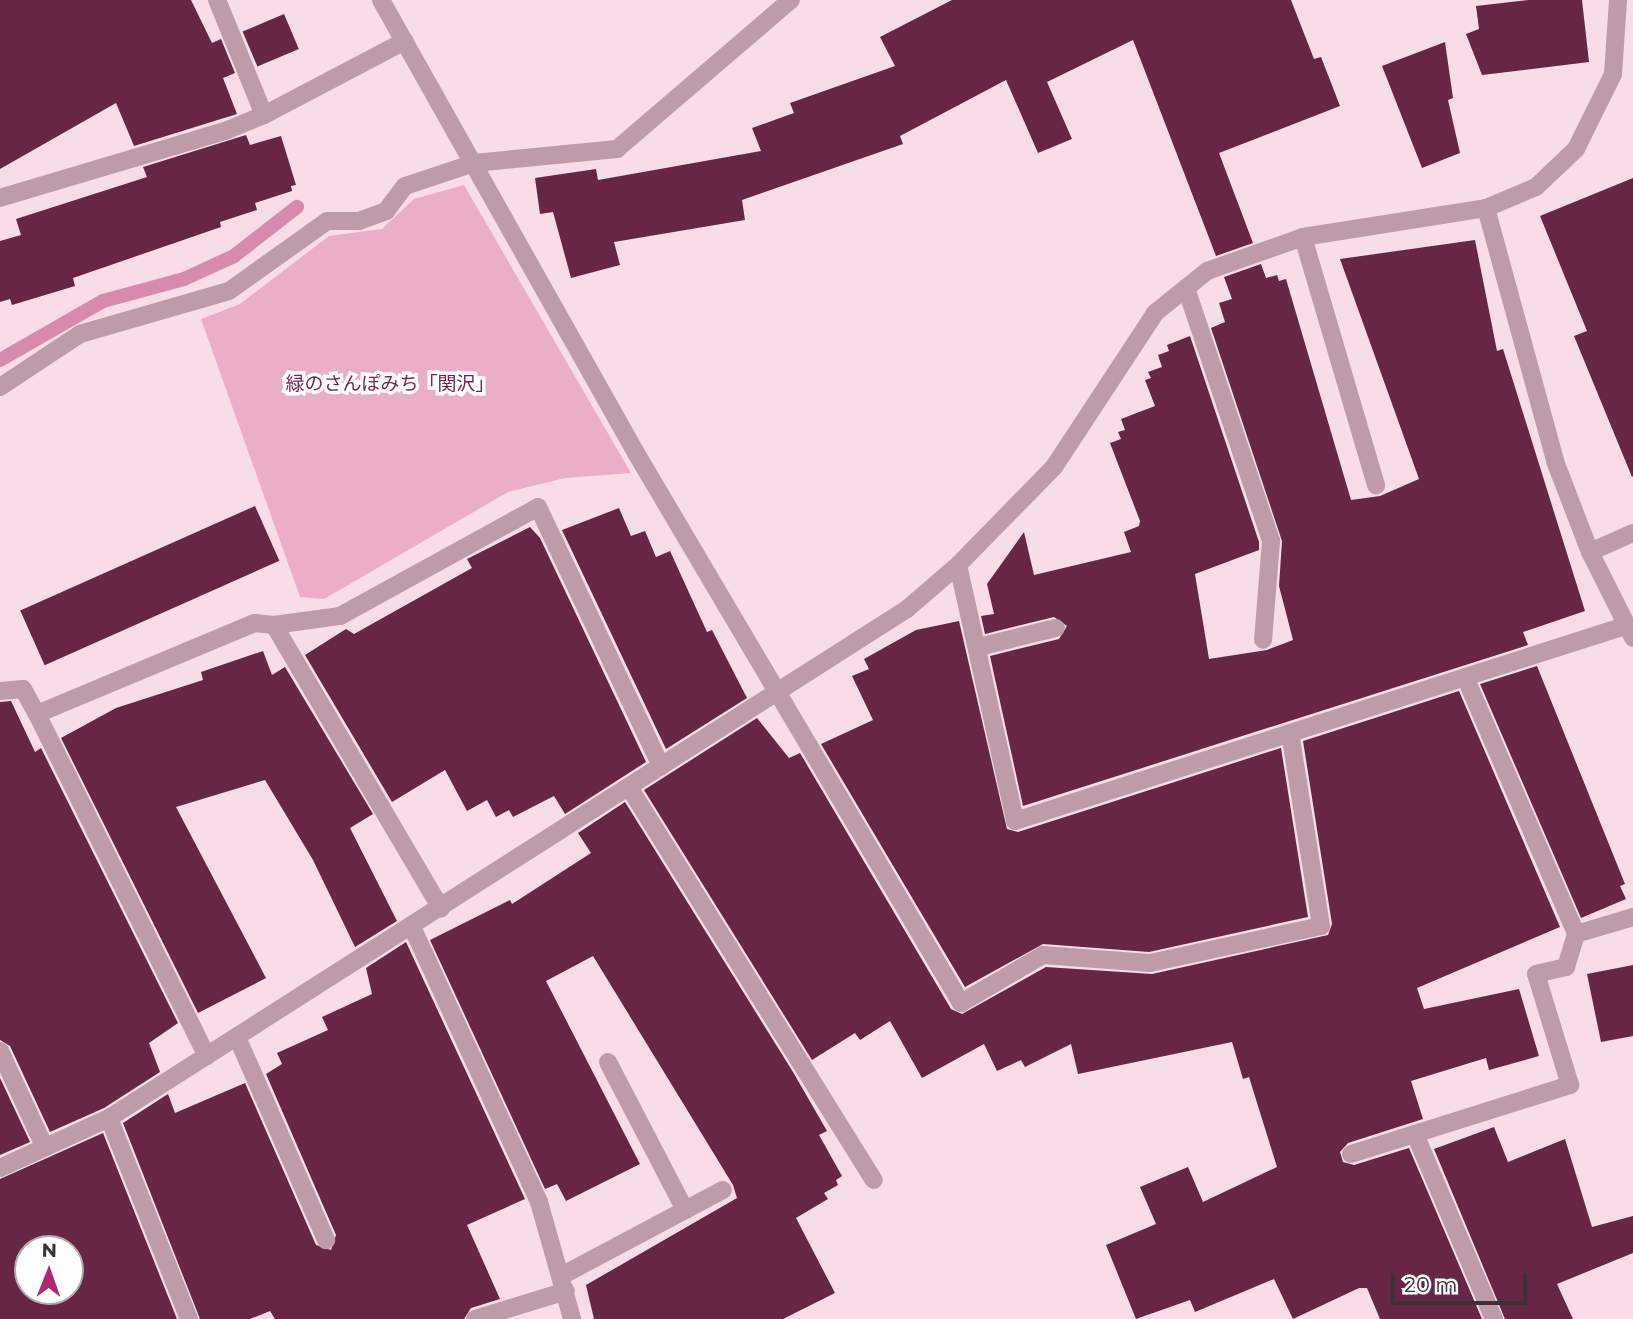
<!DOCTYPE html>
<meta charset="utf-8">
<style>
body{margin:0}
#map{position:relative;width:1633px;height:1319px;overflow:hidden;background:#f8dce7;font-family:Montserrat,"Noto Sans JP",sans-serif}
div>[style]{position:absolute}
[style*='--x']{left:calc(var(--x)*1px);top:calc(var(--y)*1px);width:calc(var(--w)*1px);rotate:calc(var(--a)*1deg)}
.green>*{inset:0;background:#ebaec8}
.stream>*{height:14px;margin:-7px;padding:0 7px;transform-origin:7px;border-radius:7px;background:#d78aad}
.building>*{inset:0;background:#682647;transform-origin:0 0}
.minor>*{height:18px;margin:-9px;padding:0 9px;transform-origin:9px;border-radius:9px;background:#be9ba9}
span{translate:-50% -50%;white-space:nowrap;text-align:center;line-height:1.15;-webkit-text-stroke:7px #fff;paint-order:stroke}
.park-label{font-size:19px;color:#791f4f}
.north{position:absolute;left:14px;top:1235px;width:70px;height:70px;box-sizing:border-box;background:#fff;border:2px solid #b1adae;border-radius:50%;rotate:1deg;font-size:19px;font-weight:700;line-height:28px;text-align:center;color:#3c3135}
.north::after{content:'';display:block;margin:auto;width:24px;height:32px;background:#ad2972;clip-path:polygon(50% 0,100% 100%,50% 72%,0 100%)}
.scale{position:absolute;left:1391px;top:1273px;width:136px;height:32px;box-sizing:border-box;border:4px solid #3c3135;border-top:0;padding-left:9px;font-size:21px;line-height:24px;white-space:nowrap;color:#3c3135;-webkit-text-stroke:5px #fff;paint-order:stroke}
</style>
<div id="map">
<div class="green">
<div style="clip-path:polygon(464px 185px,631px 473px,565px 478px,508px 492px,324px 599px,300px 597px,201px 319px,240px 304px,329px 236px,382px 229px,414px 199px)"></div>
</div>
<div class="stream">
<div style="--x:0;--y:360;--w:119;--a:-29.8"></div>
<div style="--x:103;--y:301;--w:84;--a:-15.2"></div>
<div style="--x:184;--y:279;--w:55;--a:-24.7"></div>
<div style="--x:234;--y:256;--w:80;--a:-37.9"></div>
</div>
<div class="building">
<div style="clip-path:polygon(0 0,191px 0,212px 43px,221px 39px,235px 73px,223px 78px,237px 114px,134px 146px,116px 103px,0 169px)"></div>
<div style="clip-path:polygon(952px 0,1291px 0,1314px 59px,1321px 57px,1340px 106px,1219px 153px,1253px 243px,1216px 256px,1133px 40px,1047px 82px,1072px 139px,1038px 153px,1006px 80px,900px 136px,903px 144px,742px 200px,745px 220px,614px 242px,620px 265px,571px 278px,553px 212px,540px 214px,535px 178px,596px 169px,598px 180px,761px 151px,752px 128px,794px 113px,790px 103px,895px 66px,880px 37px)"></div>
<div style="clip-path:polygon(1529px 0,1582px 0,1589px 62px,1482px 75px,1466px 34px,1479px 29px,1476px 6px)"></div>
<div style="left:284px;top:14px;width:38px;height:45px;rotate:67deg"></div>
<div style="clip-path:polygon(1445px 42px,1453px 98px,1448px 100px,1460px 153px,1422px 168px,1382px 66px)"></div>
<div style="clip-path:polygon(246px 135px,250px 145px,281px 136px,296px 185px,291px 186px,292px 191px,255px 203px,257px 210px,220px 222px,221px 227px,73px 278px,75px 286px,12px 305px,10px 299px,0 302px,0 241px,21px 235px,16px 219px,147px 177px,143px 167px)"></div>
<div style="clip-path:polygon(1633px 178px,1633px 476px,1632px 477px,1574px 336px,1587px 331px,1540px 216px)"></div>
<div style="clip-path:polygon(1475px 240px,1497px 351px,1503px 349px,1585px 611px,1523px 632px,1528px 645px,1023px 806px,990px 656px,1059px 639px,1067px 626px,1054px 617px,985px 634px,981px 616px,994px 614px,987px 584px,1024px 532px,1034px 575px,1131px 552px,1124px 532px,1139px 526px,1140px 521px,1110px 443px,1121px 439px,1118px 432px,1125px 430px,1121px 419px,1155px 406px,1145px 380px,1151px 378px,1148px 372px,1162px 367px,1158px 355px,1169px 351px,1167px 345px,1190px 336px,1259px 542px,1259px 550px,1195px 574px,1209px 659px,1267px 650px,1293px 640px,1279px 586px,1282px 541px,1211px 328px,1225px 322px,1219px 303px,1232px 299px,1224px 277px,1261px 264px,1266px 278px,1277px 275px,1279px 281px,1286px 279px,1351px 500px,1380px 496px,1419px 479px,1340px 259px)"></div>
<div style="left:255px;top:506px;width:60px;height:257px;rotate:66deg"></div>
<div style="clip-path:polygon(619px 508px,631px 536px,645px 531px,656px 557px,670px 551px,707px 632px,712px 630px,747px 698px,666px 749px,562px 530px)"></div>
<div style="clip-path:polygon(530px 527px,540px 538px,646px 762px,565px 814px,554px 796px,513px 817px,509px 810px,496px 817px,487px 800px,467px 811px,445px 770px,392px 802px,305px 655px,346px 629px,354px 634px,472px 568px,467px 559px)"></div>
<div style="clip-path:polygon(959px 621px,1007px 829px,1018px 832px,1281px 748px,1308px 917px,1149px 952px,1043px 944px,965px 987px,821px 744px,873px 720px,852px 676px,869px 669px,864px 659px,916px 630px)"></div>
<div style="clip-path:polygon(263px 651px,272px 675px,285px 667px,373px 814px,350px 828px,397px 921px,355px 947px,313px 860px,265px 780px,176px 807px,266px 978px,198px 1013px,61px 738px,116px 708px,203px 680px,201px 672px)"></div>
<div style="clip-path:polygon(1537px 666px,1625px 884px,1620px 886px,1626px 899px,1581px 918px,1480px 684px)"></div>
<div style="clip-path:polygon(1459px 691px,1560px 927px,1417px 988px,1424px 1009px,1519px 989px,1539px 1056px,1489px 1070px,1486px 1058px,1411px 1081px,1423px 1119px,1348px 1143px,1340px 1152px,1343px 1162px,1354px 1165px,1409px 1148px,1482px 1319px,1380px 1319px,1367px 1288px,1359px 1288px,1293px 1319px,1274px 1279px,1195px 1312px,1190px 1300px,1136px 1319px,1106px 1245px,1156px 1224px,1140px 1187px,1188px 1167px,1203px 1202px,1277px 1167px,1249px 1077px,1243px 1079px,1232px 1042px,1078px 1074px,1071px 1044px,1025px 1067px,1021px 1060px,997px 1071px,984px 1044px,922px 1078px,890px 1021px,860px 1040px,855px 1033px,812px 1060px,644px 790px,757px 718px,789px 758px,800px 753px,951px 1009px,962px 1014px,1046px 967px,1152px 974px,1328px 935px,1332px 924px,1303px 741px)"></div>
<div style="clip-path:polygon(11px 701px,35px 752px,41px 748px,178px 1023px,149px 1043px,160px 1072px,104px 1108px,50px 1132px,10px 1046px,0 1040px,0 702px)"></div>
<div style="clip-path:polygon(625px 802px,793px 1072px,827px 1131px,819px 1135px,842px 1176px,836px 1180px,838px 1185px,824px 1193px,828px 1199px,796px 1218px,835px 1293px,783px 1319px,594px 1319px,586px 1285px,737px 1198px,733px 1185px,593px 956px,546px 981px,640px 1164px,566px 1201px,557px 1184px,545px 1189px,430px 940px,510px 900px,512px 904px,591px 853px,578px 833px)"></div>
<div style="clip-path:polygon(406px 942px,525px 1199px,467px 1225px,500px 1299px,471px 1308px,464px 1319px,275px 1319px,270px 1311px,250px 1319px,200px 1319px,123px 1123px,168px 1094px,175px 1113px,245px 1083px,316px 1245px,331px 1250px,336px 1235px,266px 1074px,282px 1064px,277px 1053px,328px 1030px,322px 1017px,372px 994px,366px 968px)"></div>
<div style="clip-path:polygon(1633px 965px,1633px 1036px,1601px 1042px,1587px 974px)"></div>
<div style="clip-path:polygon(0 1078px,30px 1142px,0 1155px)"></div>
<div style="clip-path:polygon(1494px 1127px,1508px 1162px,1565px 1139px,1592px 1227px,1633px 1216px,1633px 1253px,1557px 1284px,1573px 1319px,1505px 1319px,1434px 1149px)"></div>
<div style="clip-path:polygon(evenodd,103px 1133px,177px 1319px,0 1319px,0 1179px,103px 1133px,28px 1249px,70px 1249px,70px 1291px,28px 1291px,28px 1249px)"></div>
</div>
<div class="minor">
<div style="--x:381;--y:0;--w:520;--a:60.62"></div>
<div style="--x:636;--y:453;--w:639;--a:59.42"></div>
<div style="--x:961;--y:1003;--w:95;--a:-30.3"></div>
<div style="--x:1043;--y:955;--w:107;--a:4.3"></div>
<div style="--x:1150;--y:963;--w:175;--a:-12.2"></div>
<div style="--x:1321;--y:926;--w:195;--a:-99.1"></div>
<div style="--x:264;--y:115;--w:159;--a:-27.7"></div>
<div style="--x:0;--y:198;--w:235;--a:-16.6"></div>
<div style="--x:225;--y:131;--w:42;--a:-22.3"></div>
<div style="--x:264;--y:115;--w:124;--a:-112.2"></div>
<div style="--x:1486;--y:208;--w:262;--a:74.7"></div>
<div style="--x:1555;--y:461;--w:97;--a:69"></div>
<div style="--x:1590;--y:552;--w:96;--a:63.4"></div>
<div style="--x:1303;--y:237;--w:259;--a:73.6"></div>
<div style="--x:1186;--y:288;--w:267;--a:71.4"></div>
<div style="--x:1271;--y:541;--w:99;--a:94.6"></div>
<div style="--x:0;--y:387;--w:96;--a:-33.5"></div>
<div style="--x:80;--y:334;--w:155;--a:-16.1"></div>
<div style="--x:229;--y:291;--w:120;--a:-35.5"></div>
<div style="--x:327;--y:221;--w:32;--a:0"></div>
<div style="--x:359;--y:221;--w:29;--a:-20"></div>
<div style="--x:386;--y:211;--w:31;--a:-53"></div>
<div style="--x:405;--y:186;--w:73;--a:-18.4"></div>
<div style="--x:474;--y:163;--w:144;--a:-5.6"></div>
<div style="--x:617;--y:149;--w:229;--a:-40.6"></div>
<div style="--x:1590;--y:552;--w:47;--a:-23.8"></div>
<div style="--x:958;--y:565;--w:262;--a:77.4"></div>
<div style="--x:1015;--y:821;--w:640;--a:-17.73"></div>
<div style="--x:274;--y:625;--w:67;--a:-7.8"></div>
<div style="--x:340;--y:616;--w:226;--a:-28.8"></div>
<div style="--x:538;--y:507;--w:287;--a:64.6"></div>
<div style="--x:979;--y:647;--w:79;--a:-13.9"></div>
<div style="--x:1465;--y:677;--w:280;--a:66.6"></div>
<div style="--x:1576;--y:934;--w:59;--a:-16.6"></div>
<div style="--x:0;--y:691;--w:23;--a:-5"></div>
<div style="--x:23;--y:689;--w:29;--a:61"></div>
<div style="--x:37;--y:714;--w:382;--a:63.6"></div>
<div style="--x:37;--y:714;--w:236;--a:-22.7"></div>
<div style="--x:255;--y:623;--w:19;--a:6"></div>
<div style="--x:274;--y:625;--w:329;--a:59.5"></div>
<div style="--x:629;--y:787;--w:463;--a:58.1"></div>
<div style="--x:412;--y:927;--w:303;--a:65.2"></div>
<div style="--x:539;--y:1202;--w:122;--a:74.2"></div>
<div style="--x:237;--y:1037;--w:222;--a:66.3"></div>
<div style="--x:0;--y:1051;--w:105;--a:65.1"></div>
<div style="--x:608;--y:1062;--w:167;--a:62.5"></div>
<div style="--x:109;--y:1118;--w:216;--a:68.3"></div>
<div style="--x:1415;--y:1134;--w:201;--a:66.9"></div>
<div style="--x:1351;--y:1154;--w:230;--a:-17.5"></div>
<div style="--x:1570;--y:1085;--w:116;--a:-107"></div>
<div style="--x:1536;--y:974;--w:31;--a:-13"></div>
<div style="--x:1566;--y:967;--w:34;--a:-73"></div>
<div style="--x:0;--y:1168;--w:120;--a:-24.6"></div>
<div style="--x:109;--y:1118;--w:947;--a:-32.53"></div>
<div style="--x:907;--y:609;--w:67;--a:-40.8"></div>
<div style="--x:958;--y:565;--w:137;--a:-45.6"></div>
<div style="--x:1054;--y:467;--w:184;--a:-56.7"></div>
<div style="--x:1155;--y:313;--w:67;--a:-38.9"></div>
<div style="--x:1207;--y:271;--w:102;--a:-19.5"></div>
<div style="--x:1303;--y:237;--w:185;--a:-9"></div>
<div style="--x:1486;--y:208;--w:54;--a:-22.8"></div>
<div style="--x:1536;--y:187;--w:55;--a:-43.5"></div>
<div style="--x:1576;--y:149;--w:84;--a:-63.7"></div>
<div style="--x:1613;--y:74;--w:74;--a:-86.1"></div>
<div style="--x:563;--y:1275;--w:181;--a:-28"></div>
<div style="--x:475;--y:1319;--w:95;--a:-17.1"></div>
</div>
<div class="park-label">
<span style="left:390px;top:384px">緑のさんぽみち「関沢」</span>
</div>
<div class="north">N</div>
<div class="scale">20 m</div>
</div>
